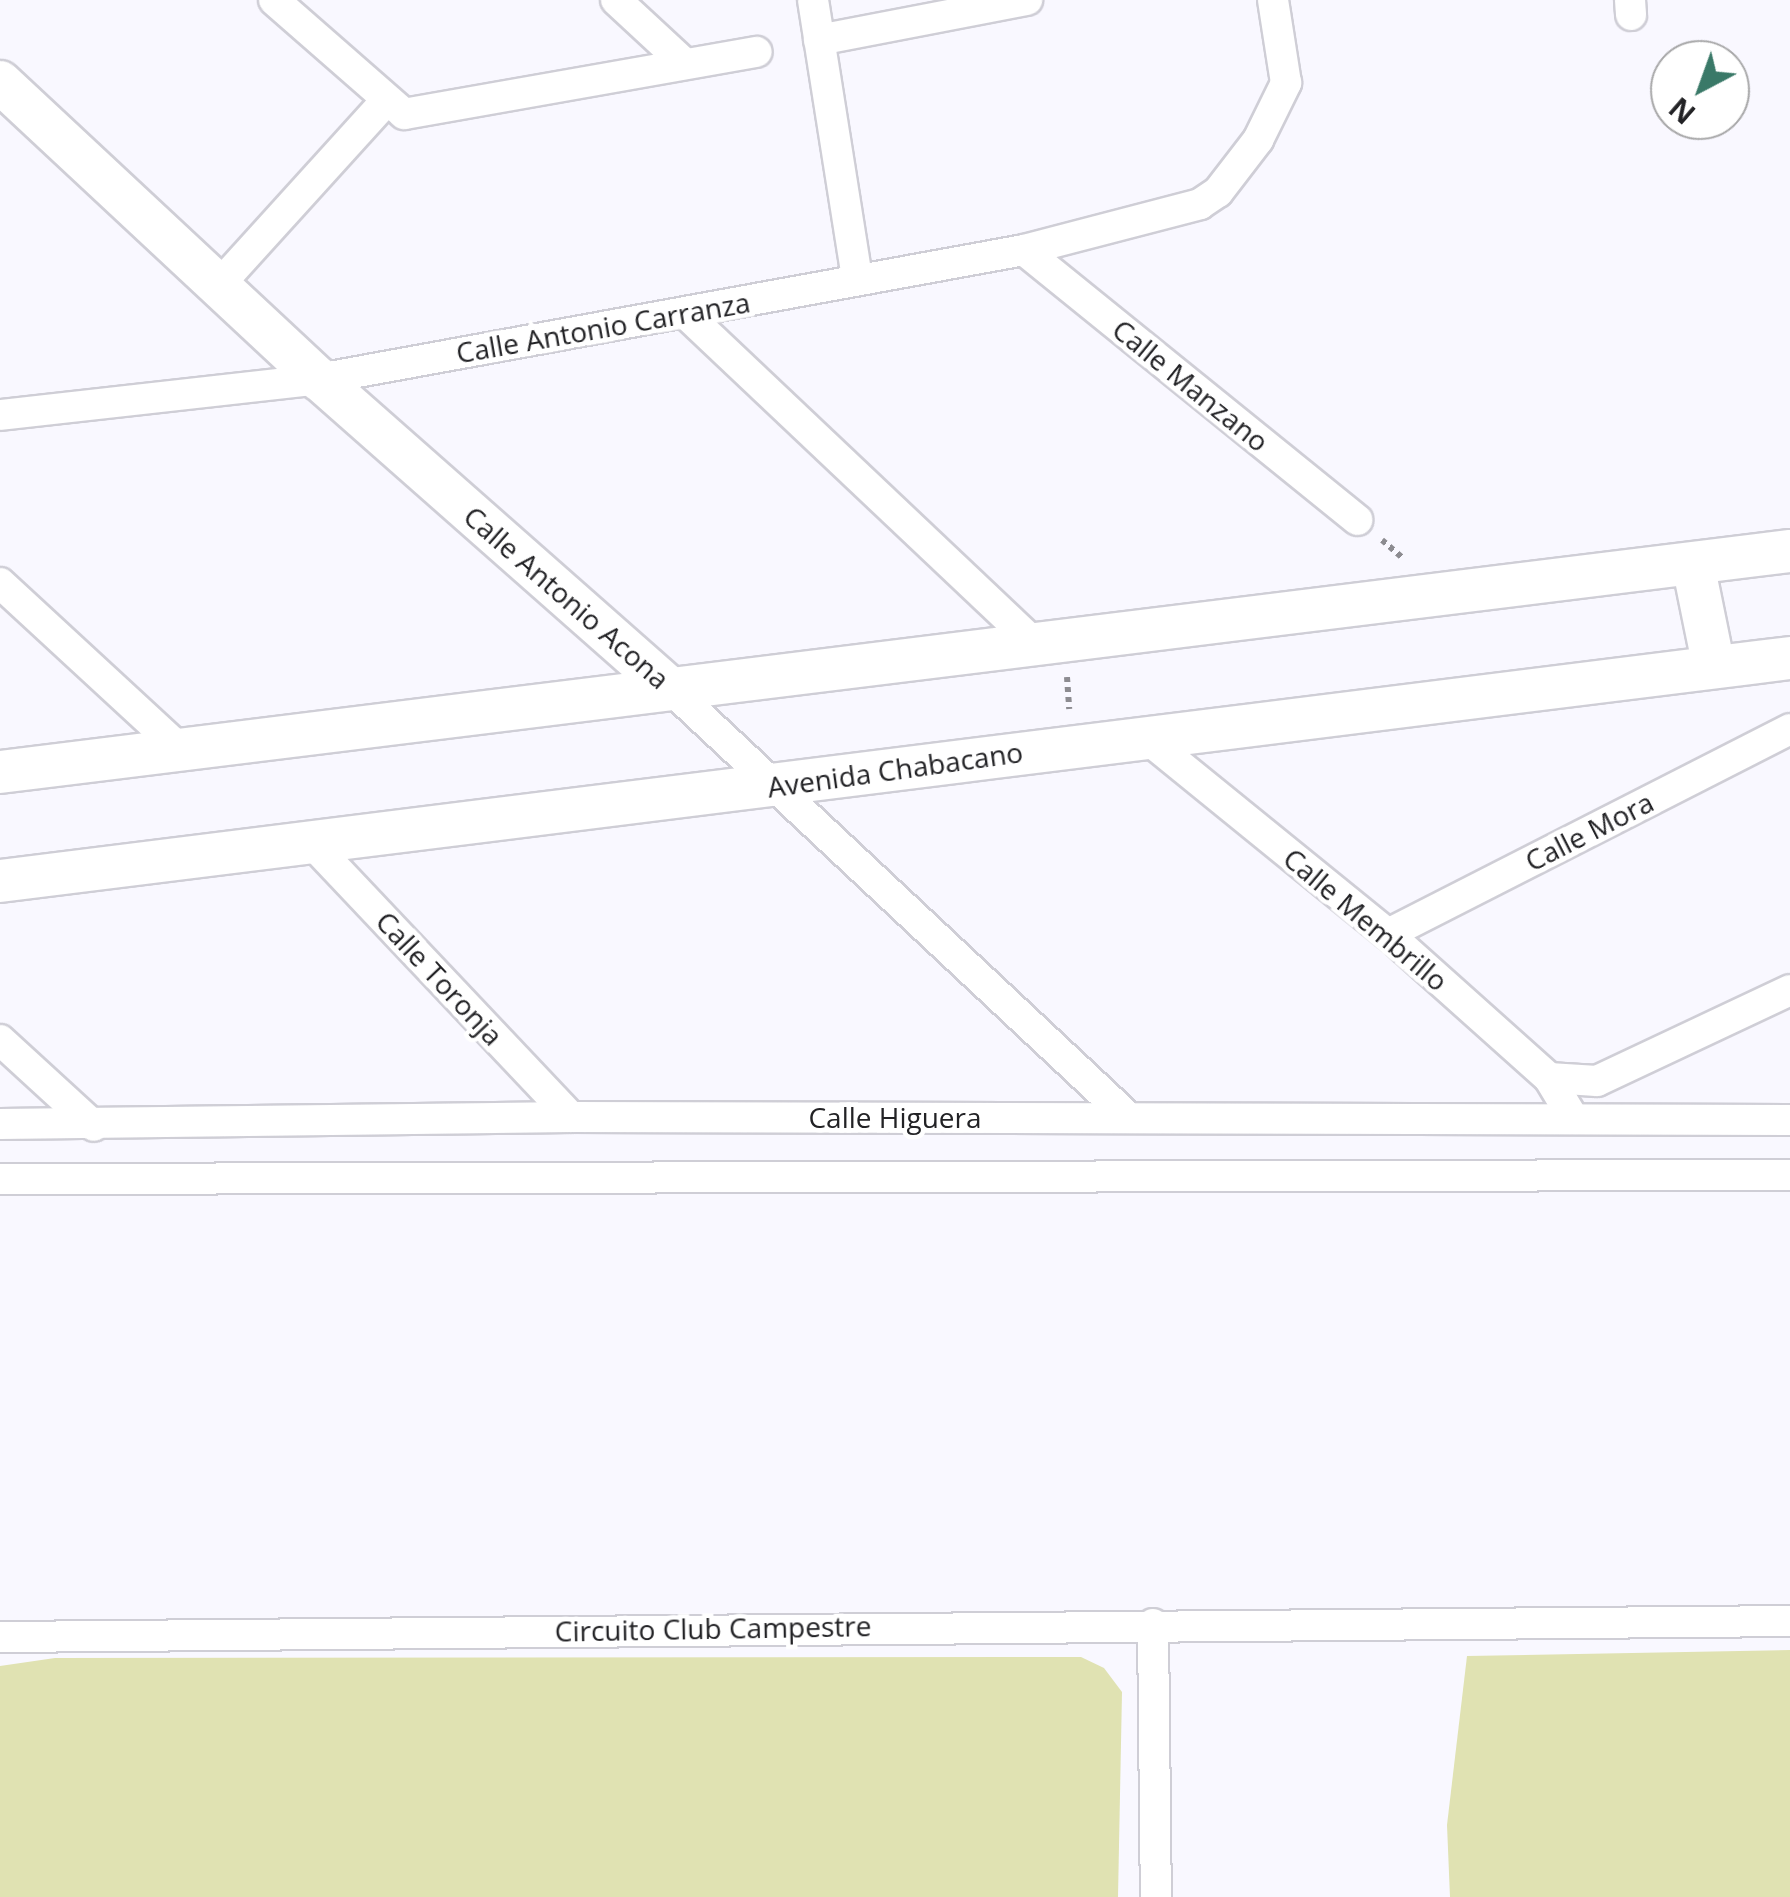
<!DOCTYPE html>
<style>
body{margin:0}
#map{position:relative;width:1790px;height:1897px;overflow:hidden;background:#f9f8ff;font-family:"Open Sans",sans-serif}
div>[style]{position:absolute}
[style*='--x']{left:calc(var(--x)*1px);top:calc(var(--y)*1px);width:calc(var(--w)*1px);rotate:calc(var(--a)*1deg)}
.green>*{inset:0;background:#e0e2b2}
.path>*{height:6px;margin-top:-3px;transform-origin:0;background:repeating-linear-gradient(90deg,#8d8c91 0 5px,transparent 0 10px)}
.roads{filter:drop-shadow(2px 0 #cfced6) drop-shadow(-2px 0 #cfced6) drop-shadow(0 2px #cfced6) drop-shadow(0 -2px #cfced6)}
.street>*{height:30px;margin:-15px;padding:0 15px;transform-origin:15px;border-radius:15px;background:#fff}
.secondary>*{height:42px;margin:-21px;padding:0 21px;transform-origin:21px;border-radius:21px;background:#fff}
span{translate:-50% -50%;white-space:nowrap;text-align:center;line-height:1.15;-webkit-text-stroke:9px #fff;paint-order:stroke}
.street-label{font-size:28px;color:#222225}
.north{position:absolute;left:1650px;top:40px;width:100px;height:100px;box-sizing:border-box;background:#fff;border:2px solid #a7a7a8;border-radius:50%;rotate:221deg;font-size:28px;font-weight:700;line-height:40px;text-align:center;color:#222225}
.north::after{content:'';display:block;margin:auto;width:35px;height:45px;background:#3a7968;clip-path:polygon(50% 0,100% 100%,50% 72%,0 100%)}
</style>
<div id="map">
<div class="green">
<div style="clip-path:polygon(1790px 1650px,1790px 1897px,1450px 1897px,1447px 1825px,1467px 1656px)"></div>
<div style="clip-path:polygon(1081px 1657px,1104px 1668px,1122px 1692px,1118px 1897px,0 1897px,0 1666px,55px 1658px)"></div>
</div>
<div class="path">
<div style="--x:1382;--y:540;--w:28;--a:41"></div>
<div style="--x:1067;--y:677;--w:32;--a:86"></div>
</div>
<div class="roads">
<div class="street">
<div style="--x:274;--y:0;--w:173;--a:41.2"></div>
<div style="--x:404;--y:114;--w:358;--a:-10"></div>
<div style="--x:616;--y:0;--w:91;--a:42.8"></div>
<div style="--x:813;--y:0;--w:281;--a:81"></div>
<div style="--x:1630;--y:0;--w:15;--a:86"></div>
<div style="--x:819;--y:40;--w:212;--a:-10.9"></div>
<div style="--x:1024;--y:250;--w:429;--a:39"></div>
<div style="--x:219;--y:285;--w:246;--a:-47.8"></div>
<div style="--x:686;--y:314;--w:475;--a:43.4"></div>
<div style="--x:0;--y:415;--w:321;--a:-6.4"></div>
<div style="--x:319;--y:379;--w:717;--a:-10.37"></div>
<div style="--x:1024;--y:250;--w:182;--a:-14.6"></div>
<div style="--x:1200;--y:204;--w:22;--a:-34"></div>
<div style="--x:1218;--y:192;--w:66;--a:-52.4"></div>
<div style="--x:1258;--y:140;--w:64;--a:-63.8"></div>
<div style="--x:1286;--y:83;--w:84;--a:-98.9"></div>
<div style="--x:0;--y:583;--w:245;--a:42.7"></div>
<div style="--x:670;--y:688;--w:628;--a:43.13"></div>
<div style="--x:1144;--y:736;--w:314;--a:39.1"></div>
<div style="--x:1388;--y:934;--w:216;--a:41.8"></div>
<div style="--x:1549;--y:1078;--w:47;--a:59"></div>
<div style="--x:309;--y:840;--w:381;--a:46.6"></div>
<div style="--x:1388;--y:934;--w:451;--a:-27"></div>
<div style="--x:0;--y:1040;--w:127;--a:42.5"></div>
<div style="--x:1549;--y:1078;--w:48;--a:3.6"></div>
<div style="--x:1597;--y:1081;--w:213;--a:-25.2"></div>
<div style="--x:0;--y:1124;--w:571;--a:-0.7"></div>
<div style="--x:571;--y:1117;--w:1219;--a:0.14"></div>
<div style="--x:0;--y:1179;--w:1790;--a:-0.13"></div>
<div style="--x:1153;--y:1624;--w:273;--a:89.4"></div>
<div style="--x:0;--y:1637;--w:1790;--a:-0.51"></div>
</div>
<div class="secondary">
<div style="--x:0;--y:82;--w:436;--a:43"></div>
<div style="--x:319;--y:379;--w:468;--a:41.4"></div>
<div style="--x:1693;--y:564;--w:105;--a:78.5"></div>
<div style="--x:0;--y:772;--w:1804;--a:-7.04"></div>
<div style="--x:0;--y:881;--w:1804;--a:-7.1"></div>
</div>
</div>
<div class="street-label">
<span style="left:603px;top:327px;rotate:-10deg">Calle Antonio Carranza</span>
<span style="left:1191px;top:385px;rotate:39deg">Calle Manzano</span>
<span style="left:567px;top:597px;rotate:41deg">Calle Antonio Acona</span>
<span style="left:895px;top:769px;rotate:-8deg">Avenida Chabacano</span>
<span style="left:1589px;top:831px;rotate:-27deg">Calle Mora</span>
<span style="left:1366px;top:919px;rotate:40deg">Calle Membrillo</span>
<span style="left:440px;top:978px;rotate:47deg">Calle Toronja</span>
<span style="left:895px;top:1117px">Calle Higuera</span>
<span style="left:713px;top:1628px;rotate:-1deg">Circuito Club Campestre</span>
</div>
<div class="north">N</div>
</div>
